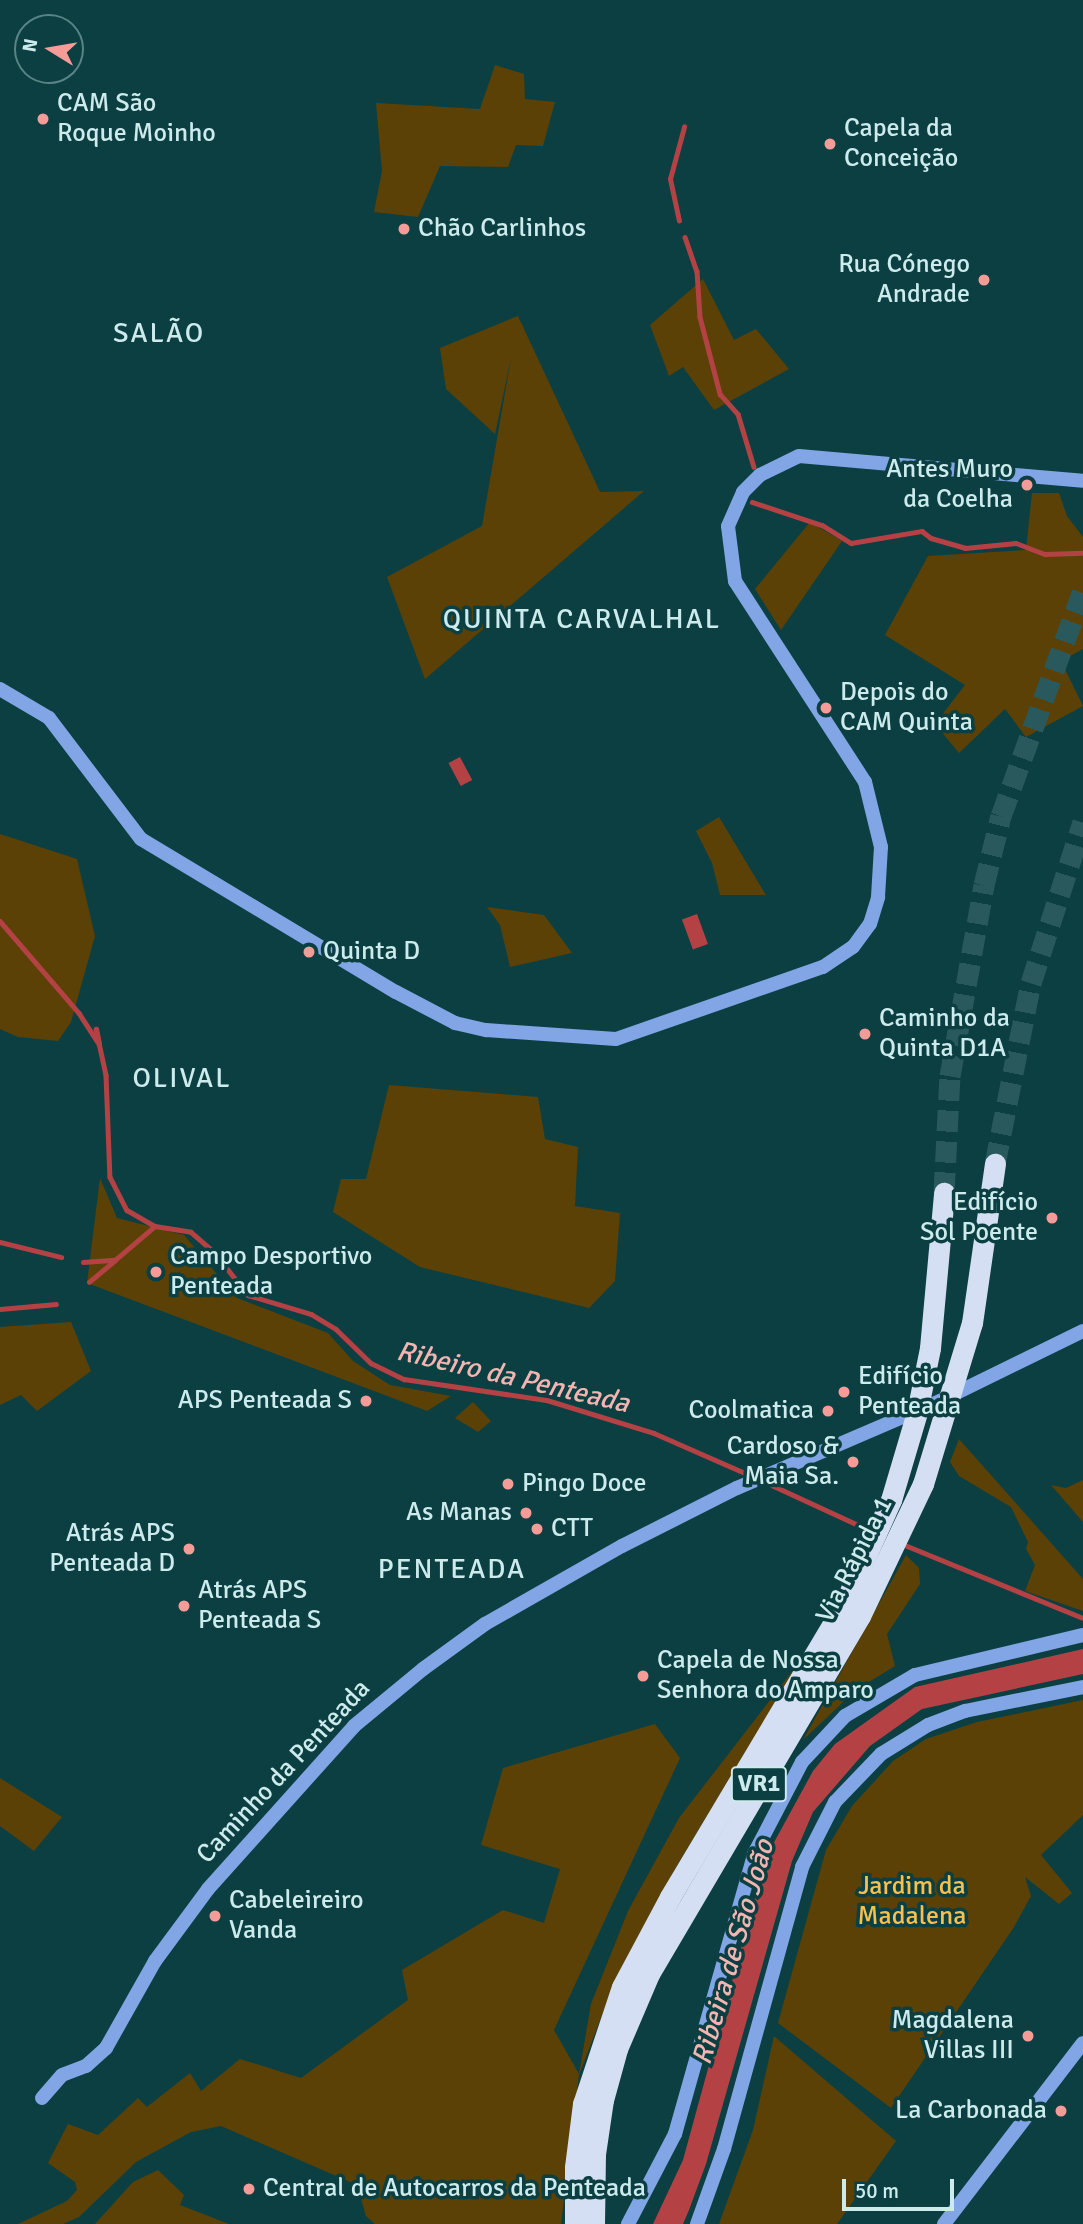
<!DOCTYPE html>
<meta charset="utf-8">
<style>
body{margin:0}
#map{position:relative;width:1083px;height:2224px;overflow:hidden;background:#0c3f42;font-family:Signika,sans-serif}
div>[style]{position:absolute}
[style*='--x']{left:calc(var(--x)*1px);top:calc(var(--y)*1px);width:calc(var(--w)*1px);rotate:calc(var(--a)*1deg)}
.green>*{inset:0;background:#5b4105}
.water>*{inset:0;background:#b44245;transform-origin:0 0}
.stream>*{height:4.5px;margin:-2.25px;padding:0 2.25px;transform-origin:2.25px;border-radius:2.25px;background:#b44245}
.highway-tunnel>*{height:21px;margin-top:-10.5px;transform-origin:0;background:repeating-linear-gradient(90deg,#29595c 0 21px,transparent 0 31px)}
.secondary>*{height:14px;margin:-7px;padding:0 7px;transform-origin:7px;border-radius:7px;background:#82a5e5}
.highway>*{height:21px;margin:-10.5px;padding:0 10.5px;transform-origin:10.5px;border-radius:10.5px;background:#d4dff3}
.dots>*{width:19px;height:19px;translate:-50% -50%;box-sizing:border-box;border:4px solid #0c3f42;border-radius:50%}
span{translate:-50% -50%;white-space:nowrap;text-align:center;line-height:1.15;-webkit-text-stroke:7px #0c3f42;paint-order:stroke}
.shield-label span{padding:2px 5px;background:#0c3f42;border:2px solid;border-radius:5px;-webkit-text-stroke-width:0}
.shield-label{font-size:24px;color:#cdebed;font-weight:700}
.poi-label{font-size:26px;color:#cdebed}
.left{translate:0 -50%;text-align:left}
.right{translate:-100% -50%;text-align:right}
.street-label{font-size:26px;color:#cdebed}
.park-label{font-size:26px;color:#f8c04e}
.neighbourhood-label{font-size:28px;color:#cdebed;letter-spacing:2px}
.water-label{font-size:28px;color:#f2b5b2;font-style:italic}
.north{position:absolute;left:14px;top:14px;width:70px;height:70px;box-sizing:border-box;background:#0c3f42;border:2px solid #598486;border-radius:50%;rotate:281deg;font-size:19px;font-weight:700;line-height:28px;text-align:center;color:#cdebed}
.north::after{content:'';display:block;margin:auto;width:24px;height:32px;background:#f59b98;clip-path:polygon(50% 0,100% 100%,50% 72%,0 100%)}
.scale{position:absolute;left:842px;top:2179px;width:112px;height:32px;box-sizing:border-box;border:4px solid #cdebed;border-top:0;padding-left:9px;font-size:21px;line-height:24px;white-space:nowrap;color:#cdebed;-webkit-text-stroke:5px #0c3f42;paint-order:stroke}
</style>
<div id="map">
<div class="green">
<div style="clip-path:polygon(495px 65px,524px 74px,525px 99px,555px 102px,543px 146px,516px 145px,508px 167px,440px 166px,418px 217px,374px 212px,382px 171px,376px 103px,480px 109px)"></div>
<div style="clip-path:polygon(703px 279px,734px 340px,756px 329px,789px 369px,714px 410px,683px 367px,669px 376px,650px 325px)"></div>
<div style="clip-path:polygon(518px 316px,600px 492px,644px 491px,425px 679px,387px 577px,482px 526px,511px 358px,495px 434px,446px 389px,440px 348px)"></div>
<div style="clip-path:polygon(1032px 493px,1059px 493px,1067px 516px,1083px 537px,1083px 649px,1061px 661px,1083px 706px,1026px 737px,1005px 709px,959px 753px,935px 724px,965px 685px,885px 635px,928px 556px,1026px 550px)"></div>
<div style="clip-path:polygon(810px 522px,842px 541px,781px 630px,755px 589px)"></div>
<div style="clip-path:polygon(719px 817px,766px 895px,720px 895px,712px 863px,696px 831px)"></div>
<div style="clip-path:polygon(0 834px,77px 859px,95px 936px,71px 1022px,58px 1041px,18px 1037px,0 1029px)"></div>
<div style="clip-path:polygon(487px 907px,544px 915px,572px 953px,510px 967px,500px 925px)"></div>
<div style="clip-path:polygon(389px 1085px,538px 1097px,545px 1139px,578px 1147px,575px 1206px,620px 1213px,615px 1281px,589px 1308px,420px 1267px,333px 1212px,341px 1179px,366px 1179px)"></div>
<div style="clip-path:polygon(100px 1178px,117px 1218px,184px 1235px,237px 1298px,328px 1333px,353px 1361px,390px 1385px,451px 1396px,427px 1411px,87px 1283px)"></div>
<div style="clip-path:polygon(71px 1322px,91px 1371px,37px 1411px,21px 1395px,0 1405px,0 1327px)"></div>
<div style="clip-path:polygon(473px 1402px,491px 1421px,478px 1432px,455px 1418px)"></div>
<div style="clip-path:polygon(959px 1439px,1083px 1579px,1083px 1611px,1025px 1591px,1035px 1565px,1026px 1549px,1028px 1542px,1011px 1507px,959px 1476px,950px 1462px)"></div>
<div style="clip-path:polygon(1083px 1480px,1083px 1522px,1051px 1485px,1066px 1488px)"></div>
<div style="clip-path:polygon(906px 1555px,919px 1568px,920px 1584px,887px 1634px,895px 1666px,856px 1690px,803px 1740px)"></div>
<div style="clip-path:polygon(801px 1660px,675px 1869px,604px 2010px,579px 2075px,561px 2224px,375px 2224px,366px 2216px,357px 2185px,221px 2126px,191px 2132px,136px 2162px,79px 2217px,63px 2224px,18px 2224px,67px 2201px,77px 2190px,75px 2182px,48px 2163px,68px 2124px,98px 2135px,138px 2098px,147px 2107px,190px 2073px,201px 2091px,240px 2059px,301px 2078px,408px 2000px,402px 1970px,503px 1910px,544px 1923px,560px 1869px,481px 1845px,503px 1768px,655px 1724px,680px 1758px,554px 2030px,579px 2074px,591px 2004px,628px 1911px,679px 1818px)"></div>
<div style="clip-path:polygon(1083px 1700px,1083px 1815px,1041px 1855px,1072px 1893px,1059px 1904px,1025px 1877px,1031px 1896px,1014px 1927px,891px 2108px,778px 2023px,826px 1850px,852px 1806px,893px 1761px,926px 1739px,977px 1722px)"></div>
<div style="clip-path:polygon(0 1778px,62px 1817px,34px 1851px,0 1826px)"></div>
<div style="clip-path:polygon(774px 2036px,896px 2141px,837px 2224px,719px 2224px,753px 2130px)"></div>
<div style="clip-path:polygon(158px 2170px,184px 2195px,180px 2205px,229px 2224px,95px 2224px,133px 2182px)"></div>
</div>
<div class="water">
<div style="left:460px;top:757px;width:26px;height:13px;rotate:62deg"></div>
<div style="left:697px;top:914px;width:32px;height:16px;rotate:70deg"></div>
<div style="clip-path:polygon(1083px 1649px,1083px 1674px,922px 1709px,870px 1746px,813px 1812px,792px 1861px,706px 2164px,689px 2210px,683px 2224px,653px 2224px,683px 2160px,766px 1857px,813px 1771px,835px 1744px,915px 1687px)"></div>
</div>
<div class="stream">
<div style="--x:679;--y:221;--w:43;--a:-102.1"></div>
<div style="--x:670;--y:179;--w:54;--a:-74.9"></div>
<div style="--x:685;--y:237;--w:36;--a:71"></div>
<div style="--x:697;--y:271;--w:46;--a:86.3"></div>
<div style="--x:700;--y:317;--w:80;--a:75.4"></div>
<div style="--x:720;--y:394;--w:27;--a:48"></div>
<div style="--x:738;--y:414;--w:55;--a:73.2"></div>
<div style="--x:752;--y:502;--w:74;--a:18.2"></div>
<div style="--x:822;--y:525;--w:34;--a:32"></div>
<div style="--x:851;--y:543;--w:72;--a:-9.6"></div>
<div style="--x:922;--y:531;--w:11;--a:38"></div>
<div style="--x:931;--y:538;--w:35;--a:16"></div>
<div style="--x:965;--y:548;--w:51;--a:-5.6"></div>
<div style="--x:1016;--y:543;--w:31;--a:21"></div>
<div style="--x:1045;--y:554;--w:38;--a:-2"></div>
<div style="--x:0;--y:921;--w:121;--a:49.3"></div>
<div style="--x:79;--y:1013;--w:37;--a:57"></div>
<div style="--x:99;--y:1044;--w:15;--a:-101"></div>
<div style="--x:96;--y:1029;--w:47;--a:77.7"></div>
<div style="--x:106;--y:1075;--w:102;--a:87.8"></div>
<div style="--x:110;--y:1177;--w:37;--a:63"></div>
<div style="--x:127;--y:1210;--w:32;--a:30"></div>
<div style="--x:155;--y:1226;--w:36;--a:9"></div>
<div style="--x:191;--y:1232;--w:32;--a:41"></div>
<div style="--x:215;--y:1253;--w:53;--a:51.8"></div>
<div style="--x:248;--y:1295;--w:66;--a:16.8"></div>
<div style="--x:311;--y:1314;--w:29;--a:31"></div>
<div style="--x:336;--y:1329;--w:49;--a:44.2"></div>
<div style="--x:371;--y:1363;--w:37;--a:26"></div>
<div style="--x:404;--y:1379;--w:145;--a:8.4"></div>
<div style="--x:547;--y:1400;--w:112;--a:17.1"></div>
<div style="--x:654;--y:1433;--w:107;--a:23.7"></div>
<div style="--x:0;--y:1242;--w:63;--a:13.8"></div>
<div style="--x:83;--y:1262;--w:32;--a:-4"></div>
<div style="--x:115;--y:1260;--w:52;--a:-40.4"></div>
<div style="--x:89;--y:1282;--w:34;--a:-40"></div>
<div style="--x:0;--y:1309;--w:56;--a:-5.1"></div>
<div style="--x:763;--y:1481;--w:117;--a:24.8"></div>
<div style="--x:900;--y:1543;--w:198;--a:22.3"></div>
</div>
<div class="highway-tunnel">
<div style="--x:995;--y:1164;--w:185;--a:-78.8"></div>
<div style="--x:1031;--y:983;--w:169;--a:-72.1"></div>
<div style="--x:944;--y:1193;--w:117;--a:-87.1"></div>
<div style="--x:950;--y:1076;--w:194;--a:-79.9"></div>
<div style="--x:984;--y:885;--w:71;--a:-76.2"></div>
<div style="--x:1001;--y:816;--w:239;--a:-70"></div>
</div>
<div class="secondary">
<div style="--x:0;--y:689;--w:57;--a:30.6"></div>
<div style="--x:49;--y:718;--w:152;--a:52.8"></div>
<div style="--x:141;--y:839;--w:297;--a:31"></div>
<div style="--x:396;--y:992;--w:67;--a:27.7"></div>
<div style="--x:455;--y:1023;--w:32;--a:13"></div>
<div style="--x:486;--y:1030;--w:130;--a:4"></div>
<div style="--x:616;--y:1039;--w:219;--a:-19.2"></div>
<div style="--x:823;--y:967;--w:36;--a:-34"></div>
<div style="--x:853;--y:947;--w:29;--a:-54"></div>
<div style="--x:870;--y:924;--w:28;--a:-73"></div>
<div style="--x:878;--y:897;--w:50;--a:-86.6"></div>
<div style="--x:881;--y:847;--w:67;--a:-103.8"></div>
<div style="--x:865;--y:782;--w:239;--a:-122.9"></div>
<div style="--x:735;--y:581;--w:55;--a:-97.3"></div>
<div style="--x:728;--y:526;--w:37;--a:-66"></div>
<div style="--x:743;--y:492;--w:24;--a:-45"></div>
<div style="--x:760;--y:475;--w:43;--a:-26"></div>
<div style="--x:799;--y:456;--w:285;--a:5"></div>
<div style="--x:42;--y:2098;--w:30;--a:-49"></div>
<div style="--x:62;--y:2075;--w:26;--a:-21"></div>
<div style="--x:86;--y:2066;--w:27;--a:-42"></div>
<div style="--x:106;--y:2048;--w:100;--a:-60.6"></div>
<div style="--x:155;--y:1961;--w:89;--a:-53.6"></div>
<div style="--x:208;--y:1889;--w:219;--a:-48.1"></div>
<div style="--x:354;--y:1726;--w:89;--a:-39.6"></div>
<div style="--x:423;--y:1669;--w:77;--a:-36"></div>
<div style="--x:485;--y:1624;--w:158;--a:-29.7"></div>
<div style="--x:622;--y:1546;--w:129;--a:-26.8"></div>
<div style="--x:737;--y:1488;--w:221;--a:-23.2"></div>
<div style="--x:940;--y:1401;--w:159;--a:-26.1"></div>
<div style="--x:628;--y:2224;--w:102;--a:-62.4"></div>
<div style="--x:675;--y:2134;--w:293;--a:-74.2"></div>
<div style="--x:755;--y:1852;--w:102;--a:-62.4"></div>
<div style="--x:802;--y:1762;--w:63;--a:-46.9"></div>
<div style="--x:845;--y:1716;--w:81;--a:-30.4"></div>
<div style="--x:915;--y:1675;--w:173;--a:-13.4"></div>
<div style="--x:697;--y:2224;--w:80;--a:-70.2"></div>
<div style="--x:724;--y:2149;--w:293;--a:-74.5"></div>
<div style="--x:802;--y:1867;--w:73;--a:-63.1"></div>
<div style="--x:835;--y:1802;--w:66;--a:-46.2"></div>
<div style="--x:881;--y:1754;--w:55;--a:-31.7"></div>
<div style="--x:928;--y:1725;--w:40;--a:-21"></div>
<div style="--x:965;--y:1711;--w:120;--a:-11.5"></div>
<div style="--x:944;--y:2224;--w:228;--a:-52.5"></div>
</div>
<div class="highway">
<div style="--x:575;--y:2224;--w:57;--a:-90"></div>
<div style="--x:575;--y:2167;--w:64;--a:-82.8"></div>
<div style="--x:583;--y:2104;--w:123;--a:-71.6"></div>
<div style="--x:622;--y:1987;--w:102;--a:-61.9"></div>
<div style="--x:670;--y:1897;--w:335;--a:-59.2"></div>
<div style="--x:842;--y:1609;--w:120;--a:-65.8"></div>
<div style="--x:891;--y:1500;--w:92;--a:-73.5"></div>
<div style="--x:917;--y:1412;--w:65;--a:-78.5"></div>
<div style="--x:930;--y:1348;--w:156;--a:-84.8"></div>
<div style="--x:594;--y:2224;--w:70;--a:-89.2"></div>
<div style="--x:595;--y:2154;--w:55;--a:-81.6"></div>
<div style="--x:603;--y:2100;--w:53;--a:-74.6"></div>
<div style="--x:617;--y:2049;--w:82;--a:-66.9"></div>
<div style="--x:649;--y:1974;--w:416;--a:-59.5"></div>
<div style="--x:860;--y:1616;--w:146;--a:-64.5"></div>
<div style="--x:923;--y:1484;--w:168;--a:-73.1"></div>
<div style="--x:972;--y:1323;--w:161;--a:-81.8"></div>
</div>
<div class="dots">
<div style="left:43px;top:119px;background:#f59b98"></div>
<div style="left:830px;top:144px;background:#f59b98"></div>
<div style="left:404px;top:229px;background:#f59b98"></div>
<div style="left:984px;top:280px;background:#f59b98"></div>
<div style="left:1027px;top:485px;background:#f59b98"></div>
<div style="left:826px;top:708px;background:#f59b98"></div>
<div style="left:309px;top:952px;background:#f59b98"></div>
<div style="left:865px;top:1034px;background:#f59b98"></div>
<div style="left:1052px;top:1218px;background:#f59b98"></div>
<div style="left:156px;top:1272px;background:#f59b98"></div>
<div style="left:844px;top:1392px;background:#f59b98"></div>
<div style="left:366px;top:1401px;background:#f59b98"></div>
<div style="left:828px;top:1411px;background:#f59b98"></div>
<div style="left:853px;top:1462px;background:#f59b98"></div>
<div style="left:508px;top:1484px;background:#f59b98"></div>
<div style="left:526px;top:1513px;background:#f59b98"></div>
<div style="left:537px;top:1529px;background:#f59b98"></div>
<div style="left:189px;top:1549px;background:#f59b98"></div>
<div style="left:184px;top:1606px;background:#f59b98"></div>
<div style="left:643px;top:1676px;background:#f59b98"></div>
<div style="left:215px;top:1916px;background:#f59b98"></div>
<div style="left:1028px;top:2036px;background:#f59b98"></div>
<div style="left:1061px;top:2111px;background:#f59b98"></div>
<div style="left:249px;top:2189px;background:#f59b98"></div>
</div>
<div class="shield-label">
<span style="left:759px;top:1784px">VR1</span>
</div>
<div class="poi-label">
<span class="left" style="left:57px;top:119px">CAM São<br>Roque Moinho</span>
<span class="left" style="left:844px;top:144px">Capela da<br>Conceição</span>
<span class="left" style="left:418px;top:229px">Chão Carlinhos</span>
<span class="right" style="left:970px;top:280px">Rua Cónego<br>Andrade</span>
<span class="right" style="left:1013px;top:485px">Antes Muro<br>da Coelha</span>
<span class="left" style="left:840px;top:708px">Depois do<br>CAM Quinta</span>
<span class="left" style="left:323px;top:952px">Quinta D</span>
<span class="left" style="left:879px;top:1034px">Caminho da<br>Quinta D1A</span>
<span class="right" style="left:1038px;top:1218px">Edifício<br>Sol Poente</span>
<span class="left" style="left:170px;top:1272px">Campo Desportivo<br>Penteada</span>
<span class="left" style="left:858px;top:1392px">Edifício<br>Penteada</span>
<span class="right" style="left:352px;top:1401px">APS Penteada S</span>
<span class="right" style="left:814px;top:1411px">Coolmatica</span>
<span class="right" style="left:839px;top:1462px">Cardoso &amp;<br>Maia Sa.</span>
<span class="left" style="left:522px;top:1484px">Pingo Doce</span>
<span class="right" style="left:512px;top:1513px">As Manas</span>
<span class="left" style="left:551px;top:1529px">CTT</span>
<span class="right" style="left:175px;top:1549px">Atrás APS<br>Penteada D</span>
<span class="left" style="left:198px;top:1606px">Atrás APS<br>Penteada S</span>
<span class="left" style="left:657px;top:1676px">Capela de Nossa<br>Senhora do Amparo</span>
<span class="left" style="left:229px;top:1916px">Cabeleireiro<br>Vanda</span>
<span class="right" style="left:1014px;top:2036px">Magdalena<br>Villas III</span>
<span class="right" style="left:1047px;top:2111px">La Carbonada</span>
<span class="left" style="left:263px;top:2189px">Central de Autocarros da Penteada</span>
</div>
<div class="street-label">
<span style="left:855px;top:1560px;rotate:-63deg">Via Rápida 1</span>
<span style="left:284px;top:1772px;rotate:-47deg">Caminho da Penteada</span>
</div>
<div class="park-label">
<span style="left:912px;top:1902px">Jardim da<br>Madalena</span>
</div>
<div class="neighbourhood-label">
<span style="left:159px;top:333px">SALÃO</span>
<span style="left:582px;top:619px">QUINTA CARVALHAL</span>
<span style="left:182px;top:1078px">OLIVAL</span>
<span style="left:452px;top:1569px">PENTEADA</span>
</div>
<div class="water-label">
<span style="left:513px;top:1377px;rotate:13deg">Ribeiro da Penteada</span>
<span style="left:733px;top:1952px;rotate:-74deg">Ribeira de São João</span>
</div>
<div class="north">N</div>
<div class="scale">50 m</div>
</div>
